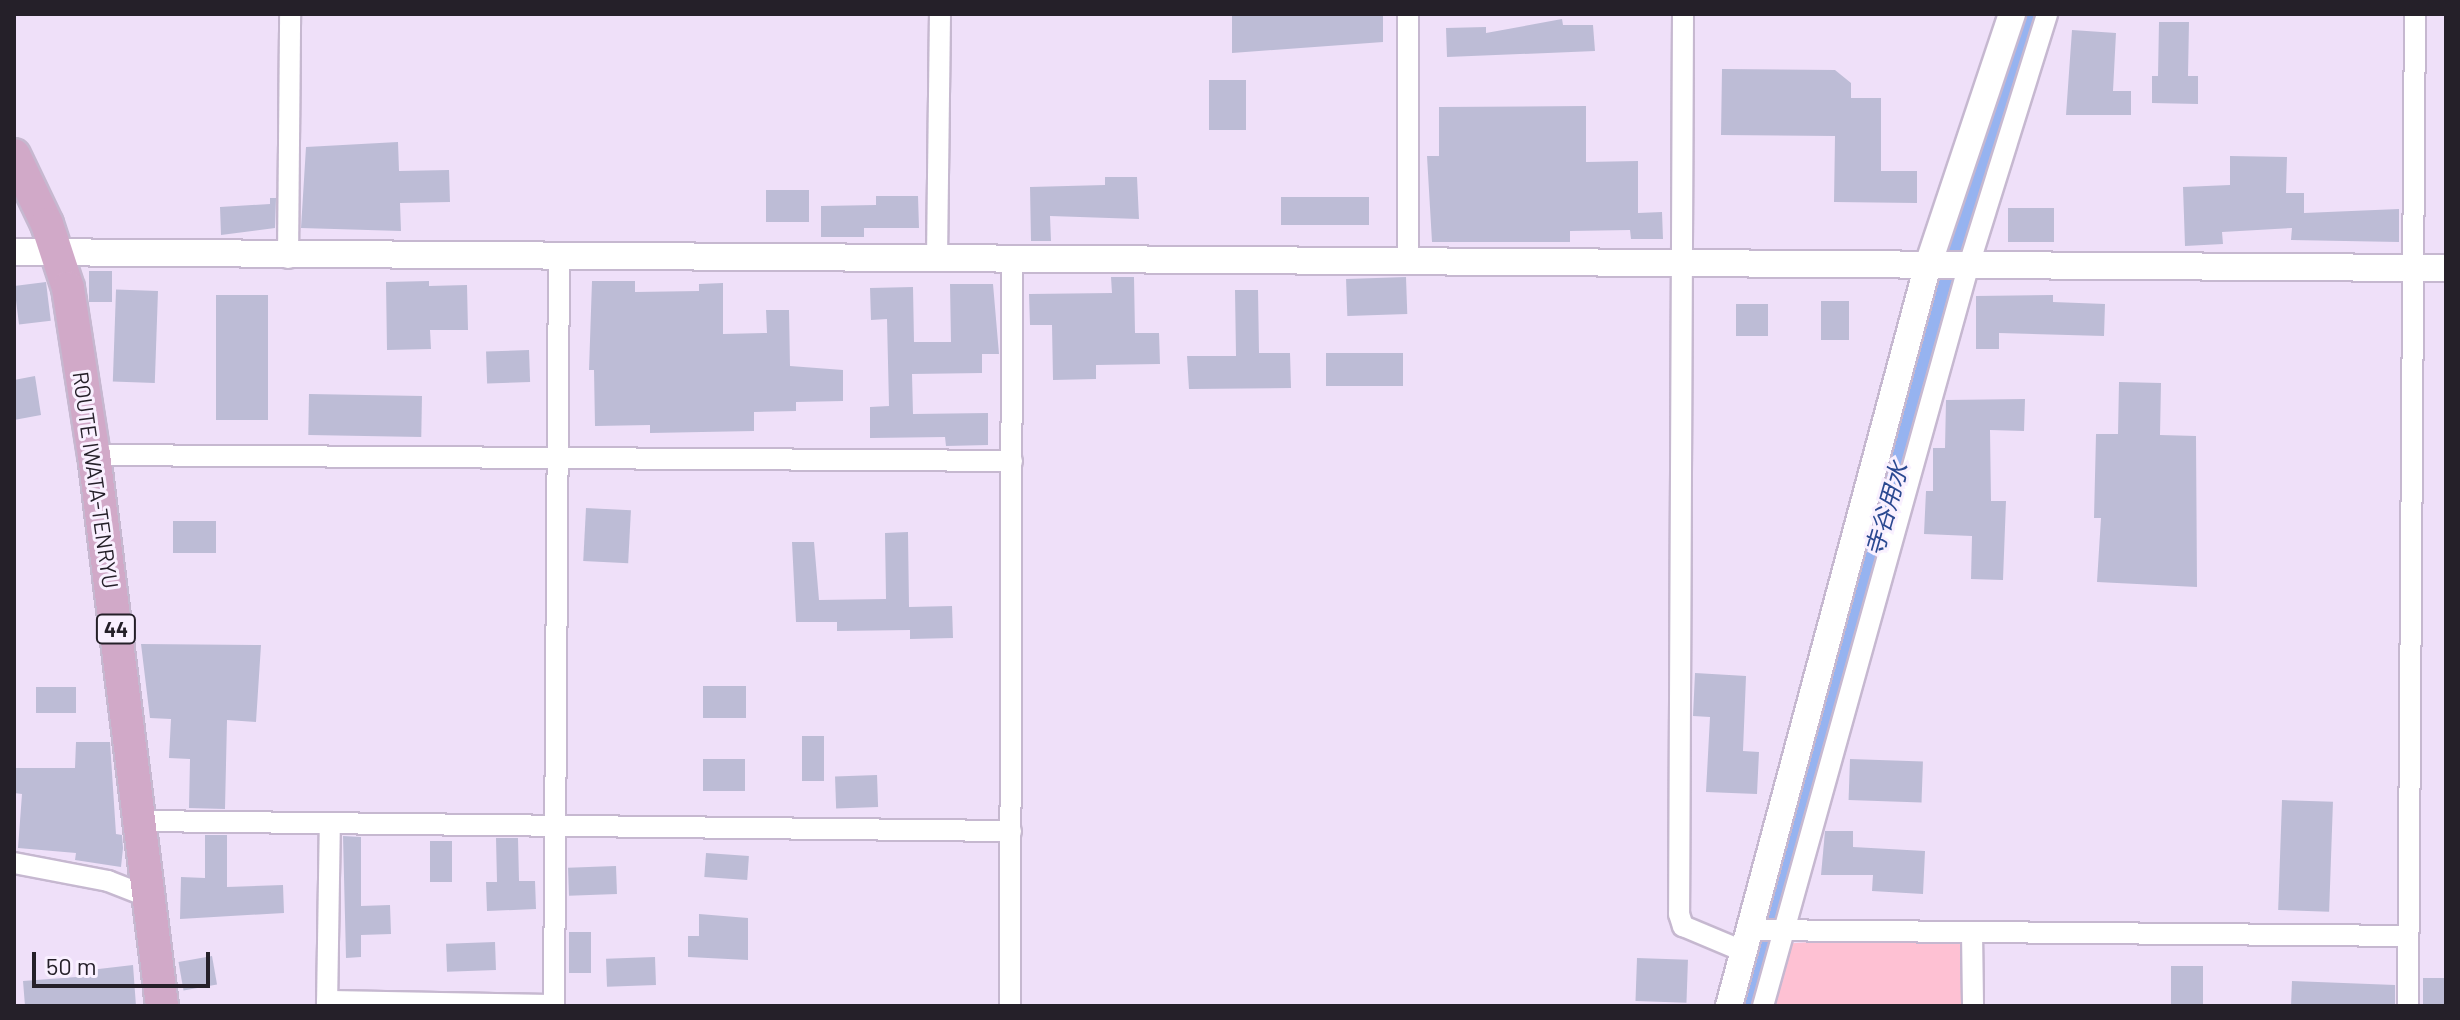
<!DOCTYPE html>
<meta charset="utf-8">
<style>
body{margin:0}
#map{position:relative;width:2460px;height:1020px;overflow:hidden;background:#efe0f9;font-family:Barlow,"Noto Sans JP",sans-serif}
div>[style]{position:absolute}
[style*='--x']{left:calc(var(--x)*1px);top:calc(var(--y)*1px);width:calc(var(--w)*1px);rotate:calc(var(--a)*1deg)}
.green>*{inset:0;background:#fec1d3}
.river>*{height:42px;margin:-21px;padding:0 21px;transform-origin:21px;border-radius:21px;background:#96b3f0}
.building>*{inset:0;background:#bdbcd6;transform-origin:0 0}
.roads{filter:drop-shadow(2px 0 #c6b8d0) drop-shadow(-2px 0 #c6b8d0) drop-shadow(0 2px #c6b8d0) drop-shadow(0 -2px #c6b8d0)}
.minor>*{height:20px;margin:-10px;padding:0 10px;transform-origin:10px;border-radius:10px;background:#fff}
.tertiary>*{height:26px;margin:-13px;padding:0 13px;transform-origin:13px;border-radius:13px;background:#fff}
.primary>*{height:32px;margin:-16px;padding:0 16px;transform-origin:16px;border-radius:16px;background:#d1a9c8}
span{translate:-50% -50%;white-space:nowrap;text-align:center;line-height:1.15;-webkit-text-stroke:6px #f9f0ff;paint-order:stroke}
.shield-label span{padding:2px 6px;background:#f9f0ff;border:2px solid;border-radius:6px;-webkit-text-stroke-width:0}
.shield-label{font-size:20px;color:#252029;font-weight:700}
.street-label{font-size:22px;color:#252029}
.water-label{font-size:24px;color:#2b4991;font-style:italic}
.frame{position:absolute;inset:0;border:16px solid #252029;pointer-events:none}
.scale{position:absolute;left:32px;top:952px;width:178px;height:36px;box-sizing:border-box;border:4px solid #252029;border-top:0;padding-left:10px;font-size:24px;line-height:28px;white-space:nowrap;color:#252029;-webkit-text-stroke:6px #f9f0ff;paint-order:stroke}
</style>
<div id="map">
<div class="green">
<div style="clip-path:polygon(2012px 14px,2046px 14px,1780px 944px,1972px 932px,1973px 1006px,1729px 1006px)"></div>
</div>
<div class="river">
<div style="--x:1746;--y:1006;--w:796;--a:-74.32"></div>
<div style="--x:1961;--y:240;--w:237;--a:-72.1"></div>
</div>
<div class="building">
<div style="clip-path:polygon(1232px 14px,1383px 14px,1383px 42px,1232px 53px)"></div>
<div style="clip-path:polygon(1562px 19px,1563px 25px,1593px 25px,1595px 51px,1447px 57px,1446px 28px,1486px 27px,1486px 33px)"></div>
<div style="clip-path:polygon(2159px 22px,2189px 22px,2188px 76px,2198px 76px,2198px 104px,2152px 103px,2152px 76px,2158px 76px)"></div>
<div style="clip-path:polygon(2072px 30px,2116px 33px,2113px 91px,2131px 91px,2131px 115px,2066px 115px)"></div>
<div style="clip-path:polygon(1722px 69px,1835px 70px,1851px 83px,1851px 98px,1881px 98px,1881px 171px,1917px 171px,1917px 203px,1834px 202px,1835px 136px,1721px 135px)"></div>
<div style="left:1209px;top:80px;width:37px;height:50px"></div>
<div style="clip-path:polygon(1586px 106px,1586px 162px,1638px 161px,1638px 213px,1662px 212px,1663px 239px,1631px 239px,1630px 230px,1570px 231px,1570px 242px,1432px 242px,1427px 156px,1439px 156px,1439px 107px)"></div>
<div style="clip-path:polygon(398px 142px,399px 171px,449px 170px,450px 202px,400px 203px,401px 231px,301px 228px,306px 147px)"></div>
<div style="clip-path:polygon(2230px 156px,2287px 157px,2286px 193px,2304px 193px,2304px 213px,2399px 209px,2399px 242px,2291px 240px,2292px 228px,2222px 232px,2223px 244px,2185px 246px,2183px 187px,2230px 185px)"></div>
<div style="clip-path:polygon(1105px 177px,1137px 177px,1139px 219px,1050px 216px,1051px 241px,1031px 241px,1030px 187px,1105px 185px)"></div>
<div style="left:766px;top:190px;width:43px;height:32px"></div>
<div style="clip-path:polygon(876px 196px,918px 196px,919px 228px,864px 228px,864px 237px,821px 237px,821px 206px,876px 205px)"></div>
<div style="left:1281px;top:197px;width:88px;height:28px"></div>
<div style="clip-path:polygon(270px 198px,276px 198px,275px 228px,221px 235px,220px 207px,270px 204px)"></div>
<div style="left:2008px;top:208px;width:46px;height:34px"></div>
<div style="left:89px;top:271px;width:23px;height:31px"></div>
<div style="clip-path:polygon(1111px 277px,1134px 277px,1135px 333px,1159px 333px,1160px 364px,1096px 365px,1096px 379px,1053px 380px,1052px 325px,1030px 325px,1029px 294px,1112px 293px)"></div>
<div style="left:1406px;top:277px;width:37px;height:60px;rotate:88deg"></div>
<div style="clip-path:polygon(429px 281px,429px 286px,467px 285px,468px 330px,430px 330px,431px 349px,387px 350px,386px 282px)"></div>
<div style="clip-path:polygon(592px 281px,635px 281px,635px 292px,699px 291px,699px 284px,723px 283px,723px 334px,767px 333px,766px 310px,789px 310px,790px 366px,843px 370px,843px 401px,796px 402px,796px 411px,754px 412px,754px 431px,650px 433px,650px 425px,595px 426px,594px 370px,589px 370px)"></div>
<div style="left:46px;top:282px;width:39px;height:32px;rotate:83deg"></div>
<div style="clip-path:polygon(950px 284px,993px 284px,999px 354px,982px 354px,982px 373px,912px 374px,913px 414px,988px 413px,988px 445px,946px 446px,945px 437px,870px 438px,870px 407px,889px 406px,887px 319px,871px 320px,870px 288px,913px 287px,914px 342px,951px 342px)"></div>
<div style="clip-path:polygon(1235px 290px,1258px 290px,1259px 353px,1290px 353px,1291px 388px,1189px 389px,1187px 356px,1236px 356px)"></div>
<div style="left:158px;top:291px;width:92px;height:42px;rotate:92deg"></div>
<div style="left:268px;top:295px;width:125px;height:52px;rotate:90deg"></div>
<div style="clip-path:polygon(2053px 295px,2053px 302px,2105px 304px,2104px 336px,1999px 333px,1999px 349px,1976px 349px,1976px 296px)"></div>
<div style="left:1821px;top:301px;width:28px;height:39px"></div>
<div style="left:1736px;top:304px;width:32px;height:32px"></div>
<div style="left:529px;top:350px;width:32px;height:43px;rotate:88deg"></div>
<div style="left:1326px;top:353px;width:77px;height:33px"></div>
<div style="clip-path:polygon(35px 376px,41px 415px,14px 420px,14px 380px)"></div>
<div style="clip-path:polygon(2119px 382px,2161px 383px,2160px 435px,2196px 436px,2197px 587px,2097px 582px,2101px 518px,2094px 518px,2096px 434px,2118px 434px)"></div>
<div style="left:309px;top:394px;width:113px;height:41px;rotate:1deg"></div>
<div style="clip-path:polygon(2025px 399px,2024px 431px,1990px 430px,1991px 501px,2006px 501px,2003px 580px,1971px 579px,1972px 536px,1924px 534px,1926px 491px,1933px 491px,1933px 448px,1945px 448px,1946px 400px)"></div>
<div style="left:586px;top:508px;width:45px;height:53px;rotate:3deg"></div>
<div style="left:216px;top:521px;width:32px;height:43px;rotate:90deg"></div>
<div style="clip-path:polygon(908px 532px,909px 607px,952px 606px,953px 638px,910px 639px,910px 630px,837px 631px,837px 622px,796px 622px,792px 542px,814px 542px,819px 600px,886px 599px,885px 533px)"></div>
<div style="clip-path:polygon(141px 644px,261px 645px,256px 722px,227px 720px,225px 809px,189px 808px,190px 759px,169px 758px,171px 719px,150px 718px)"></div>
<div style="clip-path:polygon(1695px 673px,1746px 676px,1743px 751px,1759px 752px,1757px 794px,1706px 792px,1710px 717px,1693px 716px)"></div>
<div style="left:703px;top:686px;width:43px;height:32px"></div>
<div style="left:36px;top:687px;width:40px;height:26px"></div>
<div style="left:802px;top:736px;width:22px;height:45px"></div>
<div style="clip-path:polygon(76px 742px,110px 742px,116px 834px,122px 835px,123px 848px,121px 867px,75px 860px,76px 853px,18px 848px,22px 794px,14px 793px,14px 768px,75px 768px)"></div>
<div style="left:703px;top:759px;width:42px;height:32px"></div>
<div style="left:1850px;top:759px;width:73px;height:41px;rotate:2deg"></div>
<div style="left:877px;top:775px;width:32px;height:42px;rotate:88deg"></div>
<div style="left:2282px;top:800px;width:51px;height:110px;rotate:2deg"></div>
<div style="clip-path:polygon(1825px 831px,1853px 831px,1853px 847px,1925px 851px,1923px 894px,1872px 891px,1873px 875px,1821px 875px)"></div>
<div style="clip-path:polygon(205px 835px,227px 835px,227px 887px,283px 885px,284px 913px,180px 919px,181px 877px,205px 878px)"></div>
<div style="clip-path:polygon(343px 836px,361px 837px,361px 906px,390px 905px,391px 934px,361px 935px,361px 957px,346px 958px)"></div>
<div style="clip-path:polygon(496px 838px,518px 838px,519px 881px,535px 881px,536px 909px,487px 911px,486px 882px,497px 882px)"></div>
<div style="left:430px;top:841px;width:22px;height:41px"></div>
<div style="left:706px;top:853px;width:43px;height:24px;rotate:4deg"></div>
<div style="left:616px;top:866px;width:28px;height:48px;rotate:88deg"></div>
<div style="clip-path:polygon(699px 914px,748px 918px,748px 960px,688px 957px,688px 936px,699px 936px)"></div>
<div style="left:569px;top:932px;width:22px;height:41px"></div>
<div style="left:495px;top:942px;width:28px;height:49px;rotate:88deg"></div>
<div style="left:212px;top:956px;width:29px;height:34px;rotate:80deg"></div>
<div style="left:655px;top:957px;width:28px;height:49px;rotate:88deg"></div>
<div style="left:1637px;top:958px;width:51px;height:43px;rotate:2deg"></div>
<div style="clip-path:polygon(133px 965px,136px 1006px,25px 1006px,23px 981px,90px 976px,90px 970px)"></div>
<div style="left:2171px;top:966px;width:32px;height:40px"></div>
<div style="left:2423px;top:978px;width:23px;height:28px"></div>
<div style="clip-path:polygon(2292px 981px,2395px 985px,2395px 1006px,2291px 1006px)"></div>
</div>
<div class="roads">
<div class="minor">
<div style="--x:1683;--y:14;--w:900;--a:90.25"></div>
<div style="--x:1679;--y:914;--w:13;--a:72"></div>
<div style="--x:1683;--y:926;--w:67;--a:22.8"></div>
<div style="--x:288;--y:258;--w:244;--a:-89.5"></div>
<div style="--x:937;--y:259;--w:245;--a:-89.3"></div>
<div style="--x:1408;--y:262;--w:248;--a:-90"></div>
<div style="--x:94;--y:455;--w:918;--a:0.37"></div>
<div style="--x:140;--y:821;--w:871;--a:0.66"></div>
<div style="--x:14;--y:863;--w:96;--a:10.8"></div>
<div style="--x:108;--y:881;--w:44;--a:21.3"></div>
<div style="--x:1752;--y:930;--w:656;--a:0.52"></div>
<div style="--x:1972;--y:932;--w:74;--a:89.2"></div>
<div style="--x:327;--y:1001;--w:227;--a:1"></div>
<div style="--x:327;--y:1006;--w:182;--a:-89.1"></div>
<div style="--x:554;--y:1006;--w:747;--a:-89.62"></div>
<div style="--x:1010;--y:1006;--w:745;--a:-89.85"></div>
<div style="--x:1763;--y:1006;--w:766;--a:-74.48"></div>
<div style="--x:1968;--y:268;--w:266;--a:-72.7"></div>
<div style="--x:2408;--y:1006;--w:992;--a:-89.6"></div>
</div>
<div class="tertiary">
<div style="--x:14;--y:252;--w:2432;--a:0.38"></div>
<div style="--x:1729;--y:1006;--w:764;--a:-74.98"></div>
<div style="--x:1927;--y:268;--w:268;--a:-71.5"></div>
</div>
<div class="primary">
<div style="--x:14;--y:155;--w:76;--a:64.4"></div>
<div style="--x:47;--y:224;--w:67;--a:71.8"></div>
<div style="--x:68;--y:288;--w:169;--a:81.2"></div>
<div style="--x:94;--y:455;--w:555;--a:82.96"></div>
</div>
</div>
<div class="shield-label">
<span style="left:116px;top:629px">44</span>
</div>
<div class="street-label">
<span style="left:96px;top:480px;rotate:82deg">ROUTE IWATA-TENRYU</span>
</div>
<div class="water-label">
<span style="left:1886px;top:509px;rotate:-74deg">寺谷用水</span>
</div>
<div class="frame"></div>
<div class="scale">50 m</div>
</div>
